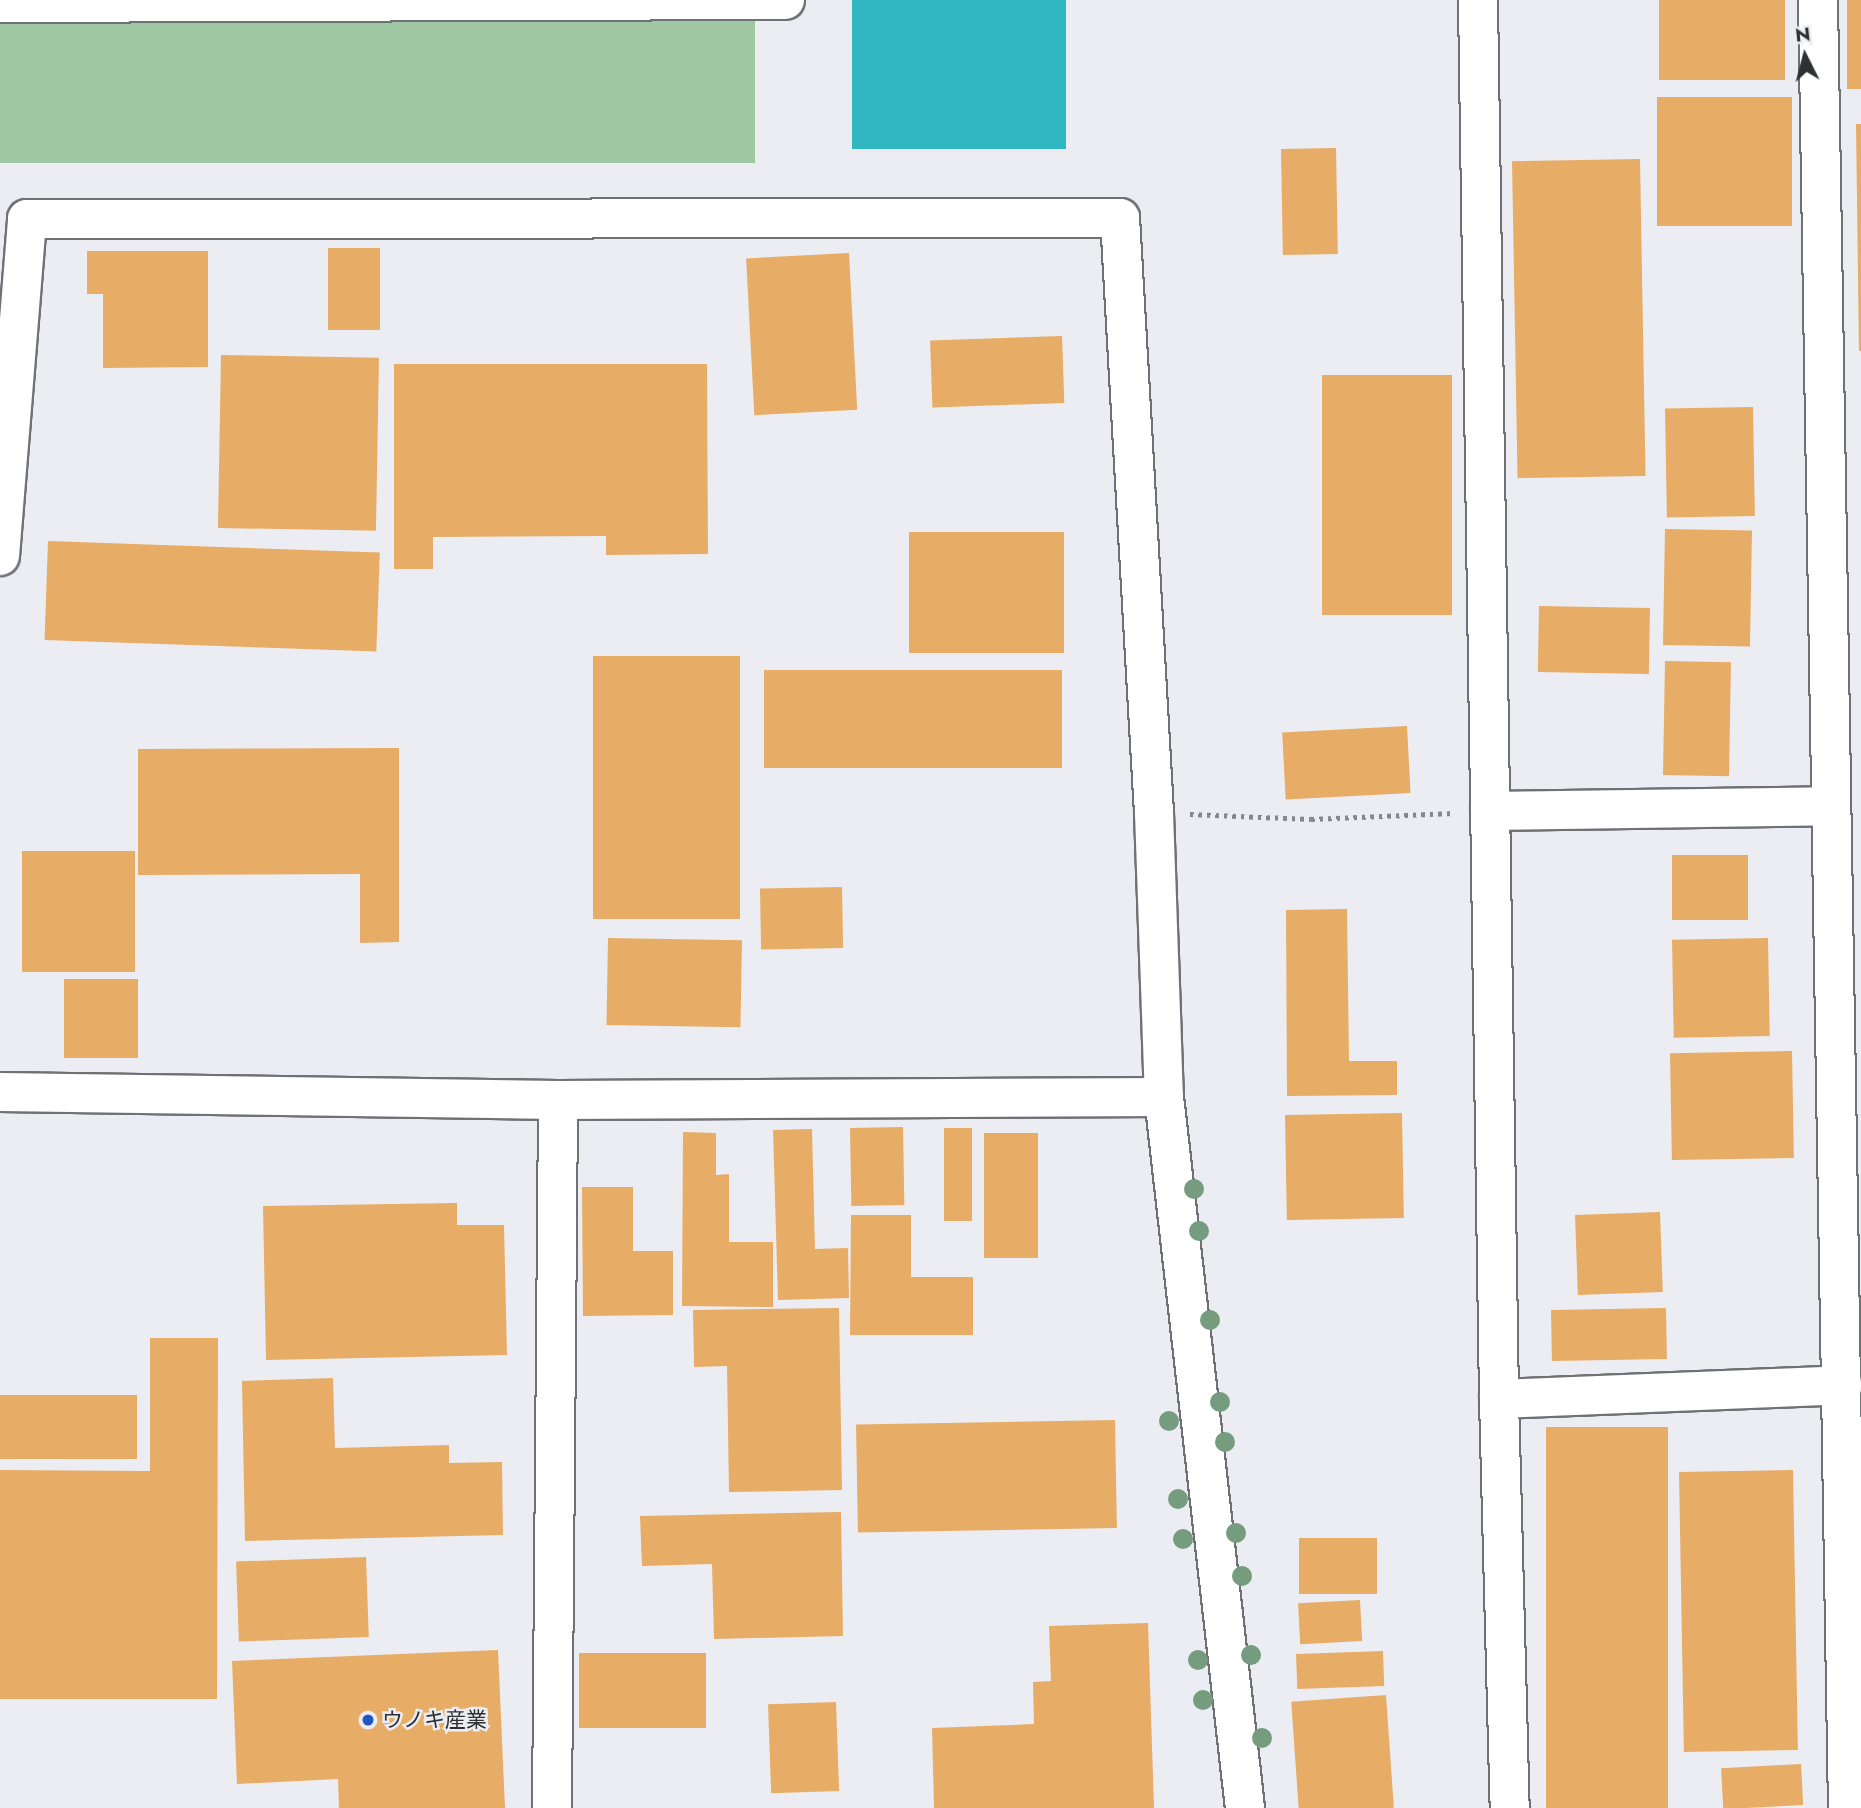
<!DOCTYPE html>
<meta charset="utf-8">
<style>
body{margin:0}
#map{position:relative;width:1861px;height:1808px;overflow:hidden;background:#ecedf2;font-family:Jost,"Noto Sans JP",sans-serif}
div>[style]{position:absolute}
[style*='--x']{left:calc(var(--x)*1px);top:calc(var(--y)*1px);width:calc(var(--w)*1px);rotate:calc(var(--a)*1deg)}
.green>*{inset:0;background:#9fc7a1;transform-origin:0 0}
.water>*{inset:0;background:#2fb8c1;transform-origin:0 0}
.building>*{inset:0;background:#e7ac66;transform-origin:0 0}
.path>*{height:4.5px;margin-top:-2.25px;transform-origin:0;background:repeating-linear-gradient(90deg,#86878b 0 3.5px,transparent 0 8.5px)}
.roads{filter:drop-shadow(2px 0 #707175) drop-shadow(-2px 0 #707175) drop-shadow(0 2px #707175) drop-shadow(0 -2px #707175)}
.minor>*{height:38px;margin:-19px;padding:0 19px;transform-origin:19px;border-radius:19px;background:#fff}
.trees>*{width:20px;height:20px;margin:-10px;border-radius:50%;background:#759c7e}
.dots>*{width:19px;height:19px;translate:-50% -50%;box-sizing:border-box;border:4px solid #ecedf2;border-radius:50%}
span{translate:-50% -50%;white-space:nowrap;text-align:center;line-height:1.15;-webkit-text-stroke:5px #ecedf2;paint-order:stroke}
.poi-label{font-size:21px;color:#2f3032}
.left{translate:0 -50%;text-align:left}
.north{position:absolute;left:1770px;top:21px;width:70px;height:70px;-webkit-text-stroke:5px #ecedf2;paint-order:stroke;rotate:354deg;font-size:19px;font-weight:700;line-height:28px;text-align:center;color:#2f3032}
.north::after{content:'';display:block;margin:auto;width:24px;height:32px;background:#2f3032;clip-path:polygon(50% 0,100% 100%,50% 72%,0 100%)}
</style>
<div id="map">
<div class="green">
<div style="left:0;top:17px;width:755px;height:146px"></div>
</div>
<div class="water">
<div style="left:852px;top:0;width:214px;height:149px"></div>
</div>
<div class="building">
<div style="left:1659px;top:0;width:126px;height:80px"></div>
<div style="left:1847px;top:0;width:14px;height:89px"></div>
<div style="left:1657px;top:97px;width:135px;height:129px"></div>
<div style="clip-path:polygon(1856px 124px,1861px 124px,1861px 351px,1859px 351px)"></div>
<div style="left:1336px;top:148px;width:106px;height:55px;rotate:89deg"></div>
<div style="left:1640px;top:159px;width:317px;height:128px;rotate:89deg"></div>
<div style="left:328px;top:248px;width:52px;height:82px"></div>
<div style="clip-path:polygon(87px 251px,208px 251px,208px 367px,103px 368px,103px 294px,87px 294px)"></div>
<div style="left:849px;top:253px;width:157px;height:103px;rotate:87deg"></div>
<div style="left:1062px;top:336px;width:67px;height:132px;rotate:88deg"></div>
<div style="left:221px;top:355px;width:158px;height:173px;rotate:1deg"></div>
<div style="clip-path:polygon(394px 364px,707px 364px,708px 554px,606px 555px,606px 536px,433px 537px,433px 569px,394px 569px)"></div>
<div style="left:1452px;top:375px;width:240px;height:130px;rotate:90deg"></div>
<div style="left:1753px;top:407px;width:109px;height:88px;rotate:89deg"></div>
<div style="left:1665px;top:529px;width:87px;height:116px;rotate:1deg"></div>
<div style="left:909px;top:532px;width:155px;height:121px"></div>
<div style="left:48px;top:541px;width:332px;height:99px;rotate:2deg"></div>
<div style="left:1539px;top:606px;width:111px;height:66px;rotate:1deg"></div>
<div style="left:593px;top:656px;width:147px;height:263px"></div>
<div style="left:1665px;top:661px;width:66px;height:114px;rotate:1deg"></div>
<div style="left:764px;top:670px;width:298px;height:98px"></div>
<div style="left:1407px;top:726px;width:67px;height:125px;rotate:87deg"></div>
<div style="clip-path:polygon(399px 748px,399px 942px,360px 943px,360px 874px,138px 875px,138px 749px)"></div>
<div style="left:22px;top:851px;width:113px;height:121px"></div>
<div style="left:1748px;top:855px;width:65px;height:76px;rotate:90deg"></div>
<div style="left:842px;top:887px;width:61px;height:82px;rotate:89deg"></div>
<div style="clip-path:polygon(1347px 909px,1349px 1061px,1397px 1061px,1397px 1095px,1287px 1096px,1286px 910px)"></div>
<div style="left:608px;top:938px;width:134px;height:87px;rotate:1deg"></div>
<div style="left:1768px;top:938px;width:98px;height:96px;rotate:89deg"></div>
<div style="left:64px;top:979px;width:74px;height:79px"></div>
<div style="left:1792px;top:1051px;width:107px;height:122px;rotate:89deg"></div>
<div style="left:1402px;top:1113px;width:105px;height:117px;rotate:89deg"></div>
<div style="left:903px;top:1127px;width:78px;height:53px;rotate:89deg"></div>
<div style="left:944px;top:1128px;width:28px;height:93px"></div>
<div style="clip-path:polygon(812px 1129px,815px 1249px,848px 1248px,849px 1298px,778px 1300px,773px 1130px)"></div>
<div style="clip-path:polygon(683px 1132px,716px 1133px,716px 1175px,729px 1174px,729px 1242px,773px 1242px,773px 1307px,682px 1306px)"></div>
<div style="left:1038px;top:1133px;width:125px;height:54px;rotate:90deg"></div>
<div style="clip-path:polygon(582px 1187px,633px 1187px,633px 1251px,673px 1251px,673px 1315px,583px 1316px)"></div>
<div style="clip-path:polygon(457px 1203px,457px 1225px,504px 1225px,507px 1355px,266px 1360px,263px 1206px)"></div>
<div style="left:1660px;top:1212px;width:80px;height:85px;rotate:88deg"></div>
<div style="clip-path:polygon(851px 1215px,911px 1215px,911px 1277px,973px 1277px,973px 1335px,850px 1335px)"></div>
<div style="clip-path:polygon(839px 1308px,842px 1490px,729px 1492px,727px 1366px,694px 1367px,693px 1310px)"></div>
<div style="left:1666px;top:1308px;width:51px;height:115px;rotate:89deg"></div>
<div style="clip-path:polygon(150px 1338px,218px 1338px,217px 1699px,0 1699px,0 1470px,150px 1471px)"></div>
<div style="clip-path:polygon(333px 1378px,335px 1448px,449px 1445px,449px 1463px,502px 1462px,503px 1535px,245px 1541px,242px 1381px)"></div>
<div style="left:0;top:1395px;width:137px;height:64px"></div>
<div style="left:1115px;top:1420px;width:108px;height:259px;rotate:89deg"></div>
<div style="left:1668px;top:1427px;width:381px;height:122px;rotate:90deg"></div>
<div style="left:1793px;top:1470px;width:280px;height:114px;rotate:89deg"></div>
<div style="clip-path:polygon(841px 1512px,843px 1636px,714px 1639px,712px 1564px,642px 1566px,640px 1516px)"></div>
<div style="left:1299px;top:1538px;width:78px;height:56px"></div>
<div style="left:366px;top:1557px;width:80px;height:130px;rotate:88deg"></div>
<div style="left:1360px;top:1600px;width:41px;height:62px;rotate:87deg"></div>
<div style="clip-path:polygon(1148px 1623px,1154px 1808px,934px 1808px,932px 1728px,1034px 1724px,1033px 1682px,1051px 1681px,1049px 1626px)"></div>
<div style="clip-path:polygon(498px 1650px,505px 1808px,339px 1808px,338px 1779px,237px 1784px,232px 1661px)"></div>
<div style="left:1383px;top:1651px;width:35px;height:87px;rotate:88deg"></div>
<div style="left:579px;top:1653px;width:127px;height:75px"></div>
<div style="left:1386px;top:1695px;width:113px;height:95px;rotate:86deg"></div>
<div style="left:836px;top:1702px;width:89px;height:68px;rotate:88deg"></div>
<div style="left:1801px;top:1764px;width:41px;height:80px;rotate:87deg"></div>
</div>
<div class="path">
<div style="--x:1190;--y:814;--w:121;--a:2.4"></div>
<div style="--x:1311;--y:819;--w:143;--a:-2.4"></div>
</div>
<div class="roads">
<div class="minor">
<div style="--x:1478;--y:0;--w:1399;--a:89.14"></div>
<div style="--x:1499;--y:1399;--w:409;--a:88.5"></div>
<div style="--x:1818;--y:0;--w:1808;--a:89.05"></div>
<div style="--x:0;--y:3;--w:785;--a:-0.22"></div>
<div style="--x:0;--y:556;--w:338;--a:-85.4"></div>
<div style="--x:27;--y:219;--w:1093;--a:-0.05"></div>
<div style="--x:1120;--y:218;--w:596;--a:86.73"></div>
<div style="--x:1154;--y:813;--w:284;--a:88"></div>
<div style="--x:1164;--y:1097;--w:716;--a:83.5"></div>
<div style="--x:1490;--y:811;--w:339;--a:-0.8"></div>
<div style="--x:0;--y:1092;--w:558;--a:0.82"></div>
<div style="--x:558;--y:1100;--w:606;--a:-0.28"></div>
<div style="--x:1499;--y:1399;--w:344;--a:-2.3"></div>
<div style="--x:552;--y:1808;--w:708;--a:-89.51"></div>
</div>
</div>
<div class="trees">
<div style="left:1194px;top:1189px"></div>
<div style="left:1199px;top:1231px"></div>
<div style="left:1210px;top:1320px"></div>
<div style="left:1220px;top:1402px"></div>
<div style="left:1169px;top:1421px"></div>
<div style="left:1225px;top:1442px"></div>
<div style="left:1178px;top:1499px"></div>
<div style="left:1236px;top:1533px"></div>
<div style="left:1183px;top:1539px"></div>
<div style="left:1242px;top:1576px"></div>
<div style="left:1251px;top:1655px"></div>
<div style="left:1198px;top:1660px"></div>
<div style="left:1203px;top:1700px"></div>
<div style="left:1262px;top:1738px"></div>
</div>
<div class="dots">
<div style="left:368px;top:1720px;background:#1f57c4"></div>
</div>
<div class="poi-label">
<span class="left" style="left:382px;top:1720px">ウノキ産業</span>
</div>
<div class="north">N</div>
</div>
